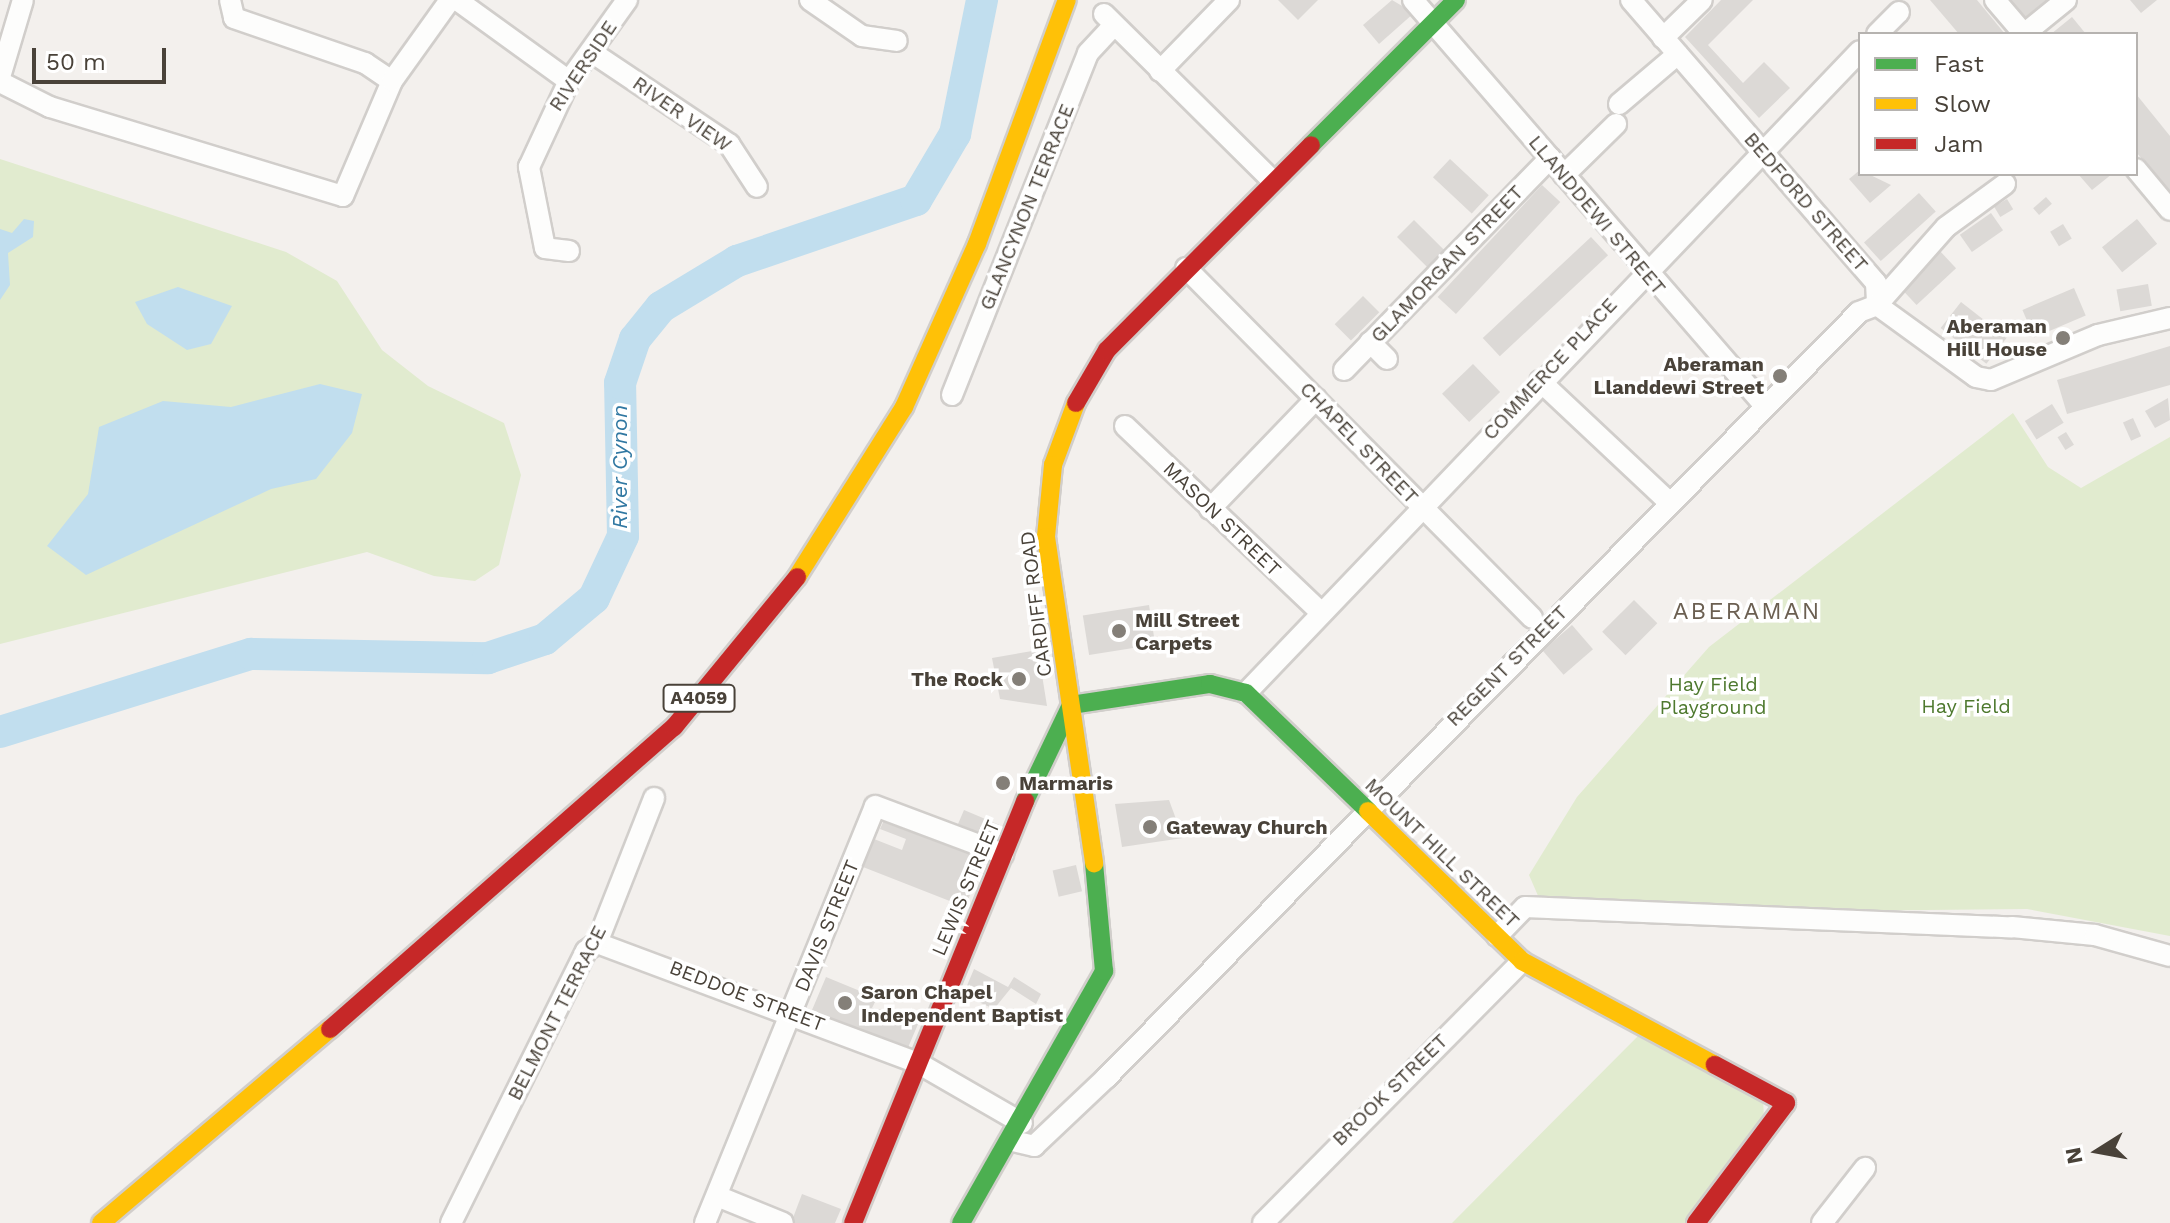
<!DOCTYPE html>
<style>
body{margin:0}
#map{position:relative;width:2170px;height:1223px;overflow:hidden;background:#f3f0ed;font-family:"Work Sans",sans-serif}
div>[style]{position:absolute}
[style*='--x']{left:calc(var(--x)*1px);top:calc(var(--y)*1px);width:calc(var(--w)*1px);rotate:calc(var(--a)*1deg)}
.green>*{inset:0;background:#e1ebcf}
.water>*{inset:0;background:#c1deee}
.river>*{height:32px;margin:-16px;padding:0 16px;transform-origin:16px;border-radius:16px;background:#c1deee}
.building>*{inset:0;background:#dcd9d6;transform-origin:0 0}
.roads{filter:drop-shadow(2px 0 #d1cecb) drop-shadow(-2px 0 #d1cecb) drop-shadow(0 2px #d1cecb) drop-shadow(0 -2px #d1cecb)}
.street>*{height:20px;margin:-10px;padding:0 10px;transform-origin:10px;border-radius:10px;background:#fdfdfc}
.fast>*{height:18px;margin:-9px;padding:0 9px;transform-origin:9px;border-radius:9px;background:#4caf50}
.slow>*{height:18px;margin:-9px;padding:0 9px;transform-origin:9px;border-radius:9px;background:#ffc107}
.jam>*{height:18px;margin:-9px;padding:0 9px;transform-origin:9px;border-radius:9px;background:#c62828}
.dots>*{width:22px;height:22px;translate:-50% -50%;box-sizing:border-box;border:4px solid #fff;border-radius:50%}
span{translate:-50% -50%;white-space:nowrap;text-align:center;line-height:1.15;-webkit-text-stroke:7px #fff;paint-order:stroke}
.shield-label span{padding:2px 6px;background:#fff;border:2px solid;border-radius:6px;-webkit-text-stroke-width:0}
.shield-label{font-size:18px;color:#494239;font-weight:700}
.street-label{font-size:20px;color:#494239}
.poi-label{font-size:20px;color:#494239;font-weight:700}
.right{translate:-100% -50%;text-align:right}
.left{translate:0 -50%;text-align:left}
.park-label{font-size:20px;color:#4e792e}
.water-label{font-size:22px;color:#3178a2;font-style:italic}
.quarter-label{font-size:24px;color:#6b5f51;letter-spacing:2px}
.legend{position:absolute;left:1858px;top:32px;width:280px;height:144px;box-sizing:border-box;background:#fff;border:2px solid #b6b3b0;margin:0;padding:10px 14px;list-style:none;font-size:24px;color:#494239}
.legend li{display:flex;align-items:center;gap:16px;height:40px}
.legend b{width:40px;border:2px solid #b6b3b0}
.north{position:absolute;left:2058px;top:1111px;width:80px;height:80px;-webkit-text-stroke:6px #fff;paint-order:stroke;rotate:259deg;font-size:22px;font-weight:700;line-height:32px;text-align:center;color:#494239}
.north::after{content:'';display:block;margin:auto;width:28px;height:36px;background:#494239;clip-path:polygon(50% 0,100% 100%,50% 72%,0 100%)}
.scale{position:absolute;left:32px;top:48px;width:134px;height:36px;box-sizing:border-box;border:4px solid #494239;border-top:0;padding-left:10px;font-size:24px;line-height:28px;white-space:nowrap;color:#494239;-webkit-text-stroke:6px #fff;paint-order:stroke}
</style>
<div id="map">
<div class="green">
<div style="clip-path:polygon(0 159px,286px 252px,337px 281px,382px 350px,428px 386px,504px 423px,521px 475px,499px 565px,475px 581px,434px 576px,367px 552px,0 644px)"></div>
<div style="clip-path:polygon(2013px 413px,2048px 467px,2081px 488px,2170px 437px,2170px 936px,2027px 909px,1823px 911px,1539px 898px,1529px 875px,1577px 797px,1709px 647px)"></div>
<div style="clip-path:polygon(1643px 1031px,1763px 1096px,1764px 1121px,1688px 1223px,1452px 1223px)"></div>
</div>
<div class="water">
<div style="clip-path:polygon(24px 219px,34px 221px,33px 237px,8px 253px,10px 285px,0 300px,0 229px,12px 233px)"></div>
<div style="clip-path:polygon(178px 287px,232px 306px,211px 344px,187px 350px,147px 324px,135px 302px)"></div>
<div style="clip-path:polygon(320px 384px,362px 394px,352px 433px,316px 479px,271px 489px,86px 575px,47px 546px,88px 494px,99px 427px,163px 401px,231px 407px)"></div>
</div>
<div class="river">
<div style="--x:0;--y:732;--w:263;--a:-17.3"></div>
<div style="--x:251;--y:654;--w:237;--a:1"></div>
<div style="--x:488;--y:658;--w:60;--a:-18.4"></div>
<div style="--x:545;--y:639;--w:64;--a:-39.9"></div>
<div style="--x:594;--y:598;--w:68;--a:-64.9"></div>
<div style="--x:623;--y:536;--w:153;--a:-91.1"></div>
<div style="--x:620;--y:383;--w:46;--a:-71.2"></div>
<div style="--x:635;--y:339;--w:41;--a:-50.9"></div>
<div style="--x:661;--y:307;--w:89;--a:-31.2"></div>
<div style="--x:737;--y:261;--w:189;--a:-18.8"></div>
<div style="--x:916;--y:200;--w:77;--a:-59.4"></div>
<div style="--x:955;--y:134;--w:137;--a:-78.6"></div>
</div>
<div class="building">
<div style="clip-path:polygon(1278px 0,1318px 0,1298px 20px)"></div>
<div style="clip-path:polygon(1392px 0,1414px 13px,1379px 44px,1363px 25px)"></div>
<div style="clip-path:polygon(1721px 0,1753px 0,1708px 45px,1743px 83px,1764px 62px,1790px 88px,1759px 118px,1685px 37px)"></div>
<div style="clip-path:polygon(1930px 0,1977px 0,2005px 34px,1959px 34px)"></div>
<div style="clip-path:polygon(2011px 0,2050px 0,2026px 19px)"></div>
<div style="clip-path:polygon(2130px 0,2157px 0,2141px 13px)"></div>
<div style="clip-path:polygon(2072px 17px,2086px 34px,2051px 34px)"></div>
<div style="clip-path:polygon(2136px 94px,2170px 136px,2170px 192px,2136px 152px)"></div>
<div style="left:1450px;top:159px;width:53px;height:25px;rotate:43deg"></div>
<div style="clip-path:polygon(1860px 170px,1891px 185px,1870px 203px,1849px 179px)"></div>
<div style="clip-path:polygon(2078px 174px,2112px 174px,2092px 190px)"></div>
<div style="left:1542px;top:185px;width:25px;height:153px;rotate:43deg"></div>
<div style="left:1919px;top:193px;width:25px;height:74px;rotate:48deg"></div>
<div style="left:2046px;top:197px;width:9px;height:17px;rotate:49deg"></div>
<div style="left:2007px;top:199px;width:12px;height:15px;rotate:59deg"></div>
<div style="left:1991px;top:213px;width:21px;height:38px;rotate:55deg"></div>
<div style="left:2137px;top:219px;width:32px;height:45px;rotate:51deg"></div>
<div style="left:1414px;top:220px;width:44px;height:24px;rotate:45deg"></div>
<div style="left:2063px;top:224px;width:17px;height:15px;rotate:59deg"></div>
<div style="left:1591px;top:237px;width:25px;height:148px;rotate:47deg"></div>
<div style="left:1939px;top:250px;width:25px;height:54px;rotate:47deg"></div>
<div style="left:2148px;top:284px;width:22px;height:32px;rotate:80deg"></div>
<div style="left:2074px;top:288px;width:30px;height:56px;rotate:67deg"></div>
<div style="left:1363px;top:296px;width:23px;height:40px;rotate:45deg"></div>
<div style="left:1961px;top:302px;width:58px;height:33px;rotate:38deg"></div>
<div style="clip-path:polygon(2170px 346px,2170px 385px,2067px 414px,2057px 380px)"></div>
<div style="left:1473px;top:364px;width:39px;height:43px;rotate:46deg"></div>
<div style="clip-path:polygon(2168px 398px,2170px 420px,2155px 428px,2145px 411px)"></div>
<div style="left:2052px;top:404px;width:22px;height:32px;rotate:58deg"></div>
<div style="left:2133px;top:418px;width:20px;height:11px;rotate:66deg"></div>
<div style="left:2066px;top:432px;width:15px;height:10px;rotate:58deg"></div>
<div style="left:1634px;top:600px;width:33px;height:45px;rotate:45deg"></div>
<div style="left:1149px;top:605px;width:40px;height:67px;rotate:81deg"></div>
<div style="left:1572px;top:625px;width:32px;height:39px;rotate:49deg"></div>
<div style="clip-path:polygon(1038px 650px,1047px 706px,1000px 699px,992px 658px)"></div>
<div style="clip-path:polygon(1169px 800px,1183px 838px,1122px 847px,1115px 804px)"></div>
<div style="left:964px;top:810px;width:38px;height:18px;rotate:23deg"></div>
<div style="clip-path:polygon(885px 818px,985px 858px,965px 907px,863px 867px,874px 839px,902px 850px,906px 839px,880px 829px)"></div>
<div style="left:1076px;top:865px;width:27px;height:24px;rotate:77deg"></div>
<div style="clip-path:polygon(974px 969px,1008px 987px,1014px 977px,1041px 994px,1036px 1004px,1011px 988px,994px 1009px,963px 995px)"></div>
<div style="clip-path:polygon(826px 977px,877px 998px,872px 1008px,921px 1017px,907px 1050px,812px 1010px)"></div>
<div style="clip-path:polygon(802px 1194px,841px 1209px,835px 1223px,791px 1223px)"></div>
</div>
<div class="roads">
<div class="street">
<div style="--x:230;--y:0;--w:18;--a:77"></div>
<div style="--x:234;--y:18;--w:139;--a:19"></div>
<div style="--x:365;--y:63;--w:32;--a:34"></div>
<div style="--x:457;--y:0;--w:138;--a:35.9"></div>
<div style="--x:810;--y:0;--w:63;--a:34.7"></div>
<div style="--x:862;--y:36;--w:35;--a:8"></div>
<div style="--x:1413;--y:0;--w:537;--a:49.07"></div>
<div style="--x:1631;--y:0;--w:374;--a:49.1"></div>
<div style="--x:1876;--y:283;--w:22;--a:87"></div>
<div style="--x:1995;--y:0;--w:45;--a:49.5"></div>
<div style="--x:1104;--y:14;--w:238;--a:44.7"></div>
<div style="--x:1877;--y:34;--w:31;--a:-45"></div>
<div style="--x:2024;--y:34;--w:54;--a:-39"></div>
<div style="--x:1663;--y:38;--w:54;--a:-44.3"></div>
<div style="--x:593;--y:53;--w:164;--a:33.8"></div>
<div style="--x:729;--y:144;--w:51;--a:56.9"></div>
<div style="--x:1160;--y:71;--w:99;--a:-45.8"></div>
<div style="--x:0;--y:77;--w:80;--a:-73.4"></div>
<div style="--x:0;--y:82;--w:56;--a:26.6"></div>
<div style="--x:50;--y:107;--w:306;--a:16.9"></div>
<div style="--x:343;--y:196;--w:125;--a:-66.9"></div>
<div style="--x:392;--y:81;--w:100;--a:-54.4"></div>
<div style="--x:1619;--y:104;--w:77;--a:-40.3"></div>
<div style="--x:2136;--y:169;--w:53;--a:50.3"></div>
<div style="--x:1564;--y:175;--w:73;--a:-44.4"></div>
<div style="--x:569;--y:251;--w:24;--a:-173"></div>
<div style="--x:545;--y:248;--w:83;--a:-101.2"></div>
<div style="--x:529;--y:167;--w:95;--a:-65.1"></div>
<div style="--x:569;--y:81;--w:100;--a:-54.4"></div>
<div style="--x:1186;--y:268;--w:492;--a:45.3"></div>
<div style="--x:1877;--y:305;--w:122;--a:36"></div>
<div style="--x:1976;--y:377;--w:15;--a:11"></div>
<div style="--x:1991;--y:380;--w:116;--a:-22.8"></div>
<div style="--x:2098;--y:335;--w:74;--a:-13.3"></div>
<div style="--x:1370;--y:342;--w:24;--a:45"></div>
<div style="--x:1344;--y:370;--w:296;--a:-45.8"></div>
<div style="--x:1540;--y:381;--w:178;--a:43.2"></div>
<div style="--x:952;--y:395;--w:368;--a:-68.3"></div>
<div style="--x:1088;--y:53;--w:37;--a:-47"></div>
<div style="--x:1125;--y:426;--w:268;--a:43.6"></div>
<div style="--x:1210;--y:509;--w:153;--a:-46.1"></div>
<div style="--x:1246;--y:693;--w:888;--a:-46.28"></div>
<div style="--x:1497;--y:936;--w:40;--a:-46"></div>
<div style="--x:1525;--y:907;--w:487;--a:2.4"></div>
<div style="--x:2012;--y:927;--w:83;--a:5.5"></div>
<div style="--x:2095;--y:935;--w:78;--a:15.6"></div>
<div style="--x:597;--y:943;--w:343;--a:20.5"></div>
<div style="--x:918;--y:1063;--w:120;--a:30"></div>
<div style="--x:1013;--y:1141;--w:22;--a:13"></div>
<div style="--x:1034;--y:1146;--w:99;--a:-43.4"></div>
<div style="--x:1106;--y:1078;--w:1074;--a:-45.49"></div>
<div style="--x:1859;--y:312;--w:19;--a:-21"></div>
<div style="--x:1877;--y:305;--w:104;--a:-48.5"></div>
<div style="--x:1946;--y:227;--w:73;--a:-36.1"></div>
<div style="--x:717;--y:1196;--w:71;--a:22.2"></div>
<div style="--x:451;--y:1223;--w:304;--a:-63.6"></div>
<div style="--x:586;--y:951;--w:14;--a:-36"></div>
<div style="--x:597;--y:943;--w:156;--a:-68.5"></div>
<div style="--x:705;--y:1223;--w:450;--a:-67.8"></div>
<div style="--x:875;--y:806;--w:137;--a:20.6"></div>
<div style="--x:1263;--y:1223;--w:368;--a:-45.3"></div>
<div style="--x:1822;--y:1223;--w:70;--a:-52"></div>
</div>
<div class="fast">
<div style="--x:1311;--y:145;--w:205;--a:-45"></div>
<div style="--x:1025;--y:801;--w:106;--a:-64.4"></div>
<div style="--x:1071;--y:705;--w:141;--a:-8.6"></div>
<div style="--x:1210;--y:684;--w:37;--a:14"></div>
<div style="--x:1246;--y:693;--w:170;--a:44"></div>
<div style="--x:961;--y:1223;--w:290;--a:-60.4"></div>
<div style="--x:1104;--y:971;--w:108;--a:-95.3"></div>
</div>
<div class="slow">
<div style="--x:1076;--y:403;--w:66;--a:110.4"></div>
<div style="--x:1053;--y:465;--w:72;--a:95.6"></div>
<div style="--x:1046;--y:537;--w:330;--a:81.6"></div>
<div style="--x:797;--y:577;--w:201;--a:-57.8"></div>
<div style="--x:904;--y:407;--w:179;--a:-65.9"></div>
<div style="--x:977;--y:244;--w:260;--a:-69.8"></div>
<div style="--x:1368;--y:811;--w:215;--a:44.2"></div>
<div style="--x:1522;--y:961;--w:219;--a:28.3"></div>
<div style="--x:101;--y:1223;--w:300;--a:-40.3"></div>
</div>
<div class="jam">
<div style="--x:1076;--y:403;--w:61;--a:-59.7"></div>
<div style="--x:1107;--y:350;--w:289;--a:-45.1"></div>
<div style="--x:330;--y:1029;--w:458;--a:-41.3"></div>
<div style="--x:674;--y:727;--w:194;--a:-50.6"></div>
<div style="--x:853;--y:1223;--w:456;--a:-67.8"></div>
<div style="--x:1696;--y:1223;--w:150;--a:-53.1"></div>
<div style="--x:1786;--y:1103;--w:81;--a:-151.8"></div>
</div>
</div>
<div class="dots">
<div style="left:2063px;top:338px;background:#847f78"></div>
<div style="left:1780px;top:376px;background:#847f78"></div>
<div style="left:1119px;top:631px;background:#847f78"></div>
<div style="left:1019px;top:679px;background:#847f78"></div>
<div style="left:1003px;top:783px;background:#847f78"></div>
<div style="left:1150px;top:827px;background:#847f78"></div>
<div style="left:845px;top:1003px;background:#847f78"></div>
</div>
<div class="shield-label">
<span style="left:699px;top:698px">A4059</span>
</div>
<div class="street-label">
<span style="left:583px;top:66px;rotate:-56deg">RIVERSIDE</span>
<span style="left:682px;top:114px;rotate:35deg">RIVER VIEW</span>
<span style="left:1806px;top:202px;rotate:49deg">BEDFORD STREET</span>
<span style="left:1027px;top:207px;rotate:-68deg">GLANCYNON TERRACE</span>
<span style="left:1597px;top:215px;rotate:50deg">LLANDDEWI STREET</span>
<span style="left:1447px;top:264px;rotate:-46deg">GLAMORGAN STREET</span>
<span style="left:1550px;top:369px;rotate:-47deg">COMMERCE PLACE</span>
<span style="left:1359px;top:443px;rotate:46deg">CHAPEL STREET</span>
<span style="left:1222px;top:519px;rotate:44deg">MASON STREET</span>
<span style="left:1036px;top:604px;rotate:-97deg">CARDIFF ROAD</span>
<span style="left:1507px;top:666px;rotate:-45deg">REGENT STREET</span>
<span style="left:1442px;top:853px;rotate:44deg">MOUNT HILL STREET</span>
<span style="left:966px;top:888px;rotate:-67deg">LEWIS STREET</span>
<span style="left:827px;top:926px;rotate:-68deg">DAVIS STREET</span>
<span style="left:747px;top:996px;rotate:21deg">BEDDOE STREET</span>
<span style="left:557px;top:1013px;rotate:-63deg">BELMONT TERRACE</span>
<span style="left:1390px;top:1090px;rotate:-44deg">BROOK STREET</span>
</div>
<div class="poi-label">
<span class="right" style="left:2047px;top:338px">Aberaman<br>Hill House</span>
<span class="right" style="left:1764px;top:376px">Aberaman<br>Llanddewi Street</span>
<span class="left" style="left:1135px;top:632px">Mill Street<br>Carpets</span>
<span class="right" style="left:1003px;top:679px">The Rock</span>
<span class="left" style="left:1019px;top:783px">Marmaris</span>
<span class="left" style="left:1166px;top:827px">Gateway Church</span>
<span class="left" style="left:861px;top:1004px">Saron Chapel<br>Independent Baptist</span>
</div>
<div class="park-label">
<span style="left:1713px;top:696px">Hay Field<br>Playground</span>
<span style="left:1966px;top:706px">Hay Field</span>
</div>
<div class="water-label">
<span style="left:620px;top:467px;rotate:-90deg">River Cynon</span>
</div>
<div class="quarter-label">
<span style="left:1747px;top:612px">ABERAMAN</span>
</div>
<ul class="legend">
<li><b style="height:10px;background:#4caf50"></b>Fast</li>
<li><b style="height:10px;background:#ffc107"></b>Slow</li>
<li><b style="height:10px;background:#c62828"></b>Jam</li>
</ul>
<div class="north">N</div>
<div class="scale">50 m</div>
</div>
